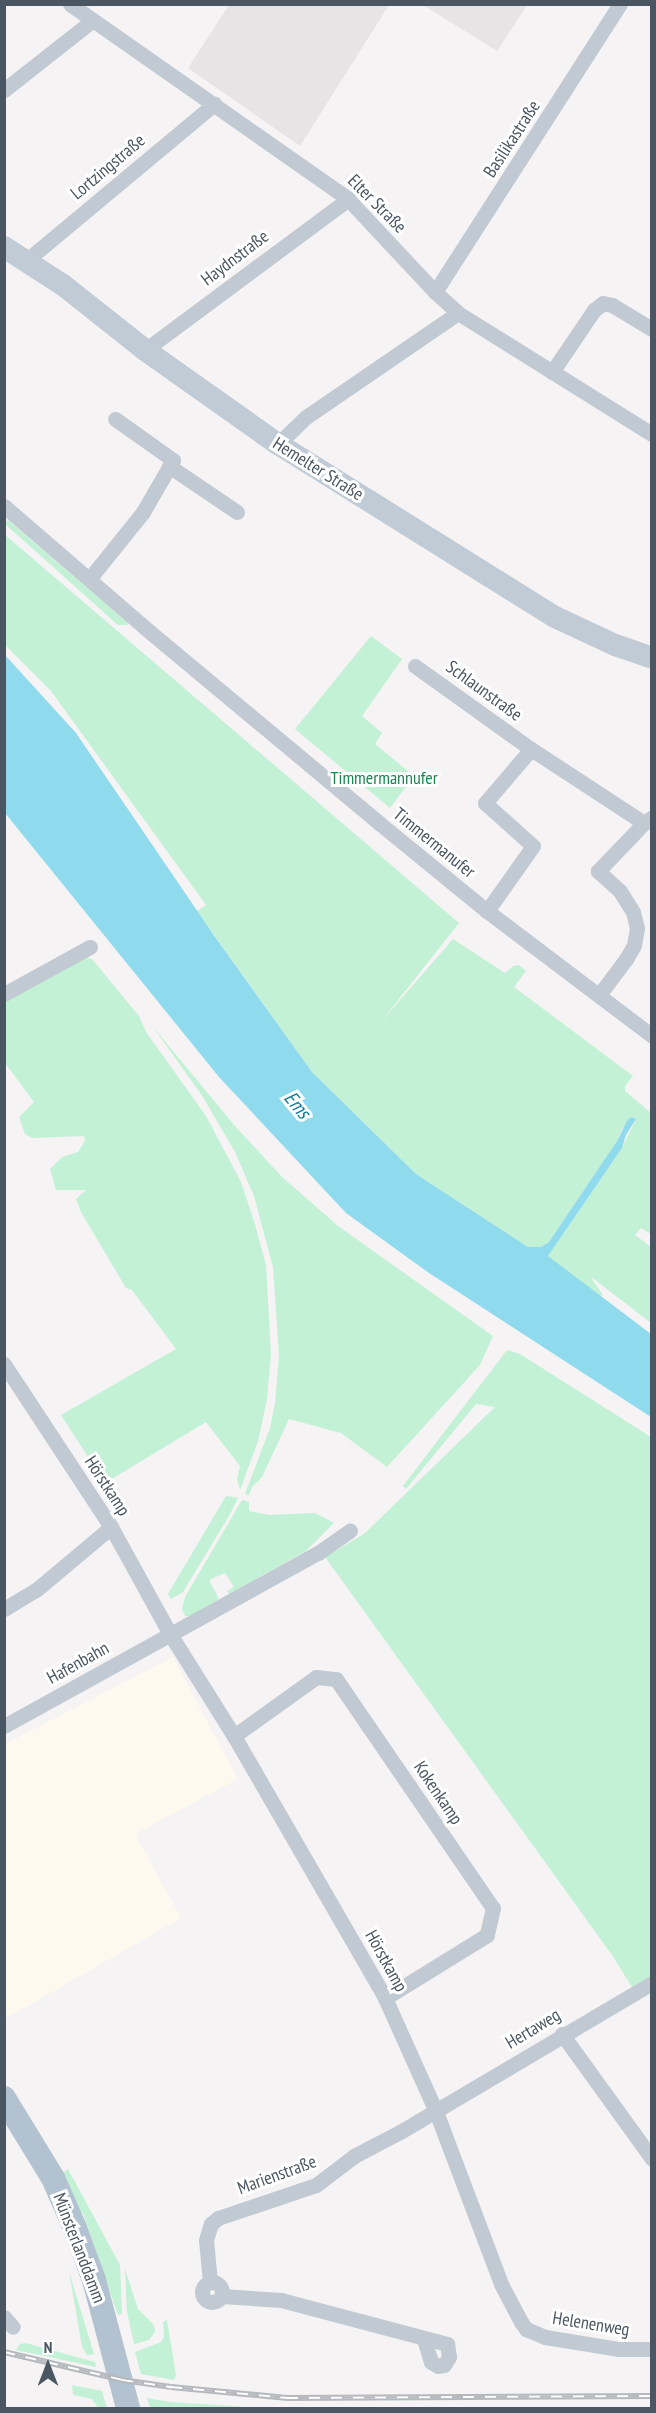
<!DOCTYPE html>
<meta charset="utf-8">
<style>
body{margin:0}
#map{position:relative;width:656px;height:2413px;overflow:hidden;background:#f5f3f3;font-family:"PT Sans Narrow",sans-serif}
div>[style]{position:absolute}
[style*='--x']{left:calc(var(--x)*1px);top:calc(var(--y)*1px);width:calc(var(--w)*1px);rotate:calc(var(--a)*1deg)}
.commercial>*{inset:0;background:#fdf9ef}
.education>*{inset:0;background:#e6e4e5}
.green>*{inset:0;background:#c3f1d5}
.water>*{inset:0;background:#90daee}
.minor>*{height:15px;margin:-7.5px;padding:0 7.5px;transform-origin:7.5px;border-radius:7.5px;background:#c1cad2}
.minor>.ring{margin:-7.5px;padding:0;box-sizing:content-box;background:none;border:15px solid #c1cad2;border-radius:50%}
.secondary>*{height:22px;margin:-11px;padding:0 11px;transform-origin:11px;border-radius:11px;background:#c1cbd6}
.primary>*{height:24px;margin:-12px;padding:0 12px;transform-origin:12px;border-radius:12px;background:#b3c2d1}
.rail>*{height:6px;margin-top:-3px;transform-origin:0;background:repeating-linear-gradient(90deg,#fff 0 11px,#b5b8bd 0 22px);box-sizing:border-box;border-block:2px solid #b5b8bd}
span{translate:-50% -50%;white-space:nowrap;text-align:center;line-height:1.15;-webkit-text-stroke:6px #fff;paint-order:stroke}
.street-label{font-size:18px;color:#4a5661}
.park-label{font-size:18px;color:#17864f}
.water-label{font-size:20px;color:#0c7c9b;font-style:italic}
.frame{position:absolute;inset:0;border:6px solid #4a5661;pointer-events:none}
.north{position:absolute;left:18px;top:2335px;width:60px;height:60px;-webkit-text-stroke:4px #fff;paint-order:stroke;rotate:0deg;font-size:16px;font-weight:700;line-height:24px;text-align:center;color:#4a5661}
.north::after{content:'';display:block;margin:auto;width:21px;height:27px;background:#4a5661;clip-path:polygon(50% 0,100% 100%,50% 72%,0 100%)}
</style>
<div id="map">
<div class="commercial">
<div style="clip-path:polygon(173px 1657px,238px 1779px,135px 1834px,181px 1918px,5px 2019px,5px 1744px)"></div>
</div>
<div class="education">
<div style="clip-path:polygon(229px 5px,229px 4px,389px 5px,300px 146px,188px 68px)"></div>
<div style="clip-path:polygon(423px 5px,527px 5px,497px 51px)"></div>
</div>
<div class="green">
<div style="clip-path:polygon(8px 520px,128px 623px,127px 625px,118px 625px,5px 524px)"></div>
<div style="clip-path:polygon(4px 534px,459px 923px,380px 1023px,453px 939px,505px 973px,513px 966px,519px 965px,526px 971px,514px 987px,633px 1076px,625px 1086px,625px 1091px,651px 1113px,651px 1234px,641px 1228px,635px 1235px,651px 1247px,651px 1323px,590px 1276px,603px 1295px,599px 1296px,548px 1256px,622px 1148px,636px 1119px,623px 1127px,617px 1141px,549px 1242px,541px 1247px,528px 1247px,416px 1174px,312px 1072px,197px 911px,206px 905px,51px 691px,5px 645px)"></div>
<div style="clip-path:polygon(371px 636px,402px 659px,362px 716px,382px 733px,375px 744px,414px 776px,390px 808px,295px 729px)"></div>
<div style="clip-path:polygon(84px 957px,92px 959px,139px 1016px,146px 1032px,206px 1116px,241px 1182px,255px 1224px,266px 1265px,271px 1354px,267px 1399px,258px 1441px,240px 1490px,237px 1479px,240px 1466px,206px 1422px,105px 1483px,61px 1415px,176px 1349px,132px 1290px,126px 1288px,81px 1212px,76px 1199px,86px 1190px,56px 1190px,50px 1169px,62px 1157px,78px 1152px,85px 1141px,84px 1136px,32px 1138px,25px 1134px,19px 1117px,34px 1102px,5px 1063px,5px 1000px)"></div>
<div style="clip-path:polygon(153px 1027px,235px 1126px,282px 1177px,338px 1226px,493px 1336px,480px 1365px,387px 1467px,341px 1433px,289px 1419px,262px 1477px,252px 1487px,249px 1495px,245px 1494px,270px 1428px,275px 1403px,279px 1356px,273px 1267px,254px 1196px,235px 1152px,203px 1097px)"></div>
<div style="clip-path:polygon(507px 1350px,520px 1354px,651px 1437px,651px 1976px,632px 1987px,612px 1955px,325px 1557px,364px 1534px,495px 1407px,476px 1404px,406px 1489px,403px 1486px)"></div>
<div style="clip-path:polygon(226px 1496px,238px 1498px,229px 1516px,183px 1592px,171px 1599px,168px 1594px)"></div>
<div style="clip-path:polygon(242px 1500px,249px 1502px,249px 1511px,269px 1515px,315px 1513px,334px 1523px,306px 1551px,229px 1594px,227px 1591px,234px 1587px,225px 1573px,209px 1580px,219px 1599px,191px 1616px,185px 1616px,182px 1609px,185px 1597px)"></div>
<div style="clip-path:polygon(68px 2169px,120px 2265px,122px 2314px,118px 2315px,83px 2213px,79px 2212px,63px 2173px)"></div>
<div style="clip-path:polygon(125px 2269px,138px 2309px,154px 2325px,155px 2332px,149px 2340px,134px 2344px,127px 2312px)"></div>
<div style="clip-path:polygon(69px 2272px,94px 2354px,87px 2355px,82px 2347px)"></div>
<div style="clip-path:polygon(167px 2320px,176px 2375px,174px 2380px,141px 2374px,135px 2352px,161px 2342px,164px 2337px,163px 2322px)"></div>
<div style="clip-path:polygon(26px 2343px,95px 2362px,96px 2367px,16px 2350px,20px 2344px)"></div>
<div style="clip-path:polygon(72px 2385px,102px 2391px,107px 2408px,98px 2408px,92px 2399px,73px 2395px)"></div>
<div style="clip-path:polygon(147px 2398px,170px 2402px,262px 2408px,150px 2408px)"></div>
</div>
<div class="water">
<div style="clip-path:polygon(5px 655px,76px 733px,213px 934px,312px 1072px,416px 1174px,528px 1247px,541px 1247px,549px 1242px,617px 1141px,627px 1121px,631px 1117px,636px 1119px,626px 1135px,622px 1148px,548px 1256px,651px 1334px,651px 1417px,429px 1273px,346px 1213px,219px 1077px,5px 813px)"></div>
</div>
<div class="minor">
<div style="--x:70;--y:4;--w:340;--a:35"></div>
<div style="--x:348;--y:199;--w:127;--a:46.9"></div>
<div style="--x:435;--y:292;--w:31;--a:42"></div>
<div style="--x:458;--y:313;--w:229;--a:32"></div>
<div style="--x:4;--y:90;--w:113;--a:-38.2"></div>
<div style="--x:27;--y:260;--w:244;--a:-39.8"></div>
<div style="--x:435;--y:292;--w:342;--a:-57.3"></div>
<div style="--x:145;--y:350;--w:253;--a:-36.6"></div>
<div style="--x:552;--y:372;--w:75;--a:-55.9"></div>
<div style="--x:594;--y:310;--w:11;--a:-38"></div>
<div style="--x:603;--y:303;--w:9;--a:13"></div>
<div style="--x:612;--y:305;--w:47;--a:31"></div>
<div style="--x:278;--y:444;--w:39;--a:-44"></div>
<div style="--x:306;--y:417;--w:184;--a:-34.4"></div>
<div style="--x:169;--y:466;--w:82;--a:34.1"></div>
<div style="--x:4;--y:506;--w:185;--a:40.8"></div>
<div style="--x:144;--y:627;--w:306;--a:39.8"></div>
<div style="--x:379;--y:823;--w:139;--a:39.2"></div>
<div style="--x:487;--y:911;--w:207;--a:37.1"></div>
<div style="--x:90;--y:578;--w:85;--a:-51.2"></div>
<div style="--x:143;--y:512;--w:60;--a:-60"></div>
<div style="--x:173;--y:460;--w:71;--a:-144.7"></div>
<div style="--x:415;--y:666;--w:143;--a:35.6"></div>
<div style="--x:531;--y:749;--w:71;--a:130.4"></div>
<div style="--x:485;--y:803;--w:64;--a:41.9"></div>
<div style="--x:533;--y:846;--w:80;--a:125.3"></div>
<div style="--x:531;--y:749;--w:135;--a:33.2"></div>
<div style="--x:644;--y:823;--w:9;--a:-36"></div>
<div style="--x:4;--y:994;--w:98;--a:-28.7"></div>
<div style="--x:599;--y:995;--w:45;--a:-53.1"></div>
<div style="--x:626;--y:959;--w:16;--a:-60"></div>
<div style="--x:634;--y:945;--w:17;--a:-80"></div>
<div style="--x:637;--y:928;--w:16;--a:-104"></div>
<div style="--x:633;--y:912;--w:25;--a:-122"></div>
<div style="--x:620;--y:891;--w:30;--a:-138"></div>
<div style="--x:598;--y:871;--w:66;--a:-46.2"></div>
<div style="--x:4;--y:1364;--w:195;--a:56.7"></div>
<div style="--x:111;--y:1527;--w:122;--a:61.1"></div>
<div style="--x:170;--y:1634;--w:120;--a:57.9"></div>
<div style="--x:234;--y:1736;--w:302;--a:60"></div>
<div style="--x:385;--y:1998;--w:122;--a:65.8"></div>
<div style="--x:435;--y:2109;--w:187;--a:69.3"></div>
<div style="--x:501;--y:2284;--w:43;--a:62.2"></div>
<div style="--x:521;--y:2322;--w:9;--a:54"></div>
<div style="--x:526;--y:2329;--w:21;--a:23"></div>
<div style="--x:545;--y:2337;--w:74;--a:9.3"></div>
<div style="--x:618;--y:2349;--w:34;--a:0"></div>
<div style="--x:4;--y:1609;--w:37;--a:-31"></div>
<div style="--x:36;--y:1590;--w:98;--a:-40"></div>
<div style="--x:4;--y:1726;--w:359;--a:-28.9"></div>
<div style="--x:318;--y:1553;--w:39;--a:-35"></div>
<div style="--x:234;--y:1736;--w:101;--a:-35.7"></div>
<div style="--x:316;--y:1677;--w:20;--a:6"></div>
<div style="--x:336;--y:1679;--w:278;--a:55.6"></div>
<div style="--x:493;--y:1908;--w:28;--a:103"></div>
<div style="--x:487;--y:1935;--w:120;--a:148.3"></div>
<div style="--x:562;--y:2034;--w:154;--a:54.2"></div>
<div class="ring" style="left:202px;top:2282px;width:5px;height:5px"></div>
<div style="--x:210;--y:2282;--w:42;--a:-95.4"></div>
<div style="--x:206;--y:2240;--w:17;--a:-73"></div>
<div style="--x:211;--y:2224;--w:9;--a:-41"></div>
<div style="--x:218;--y:2218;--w:103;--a:-18.6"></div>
<div style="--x:316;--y:2185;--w:48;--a:-37.3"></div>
<div style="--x:354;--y:2156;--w:52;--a:-27.6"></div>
<div style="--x:400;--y:2132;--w:293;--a:-30.6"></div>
<div style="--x:222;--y:2296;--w:59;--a:3.9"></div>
<div style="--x:281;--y:2300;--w:172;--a:14.8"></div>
<div style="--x:447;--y:2344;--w:13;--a:81"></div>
<div style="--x:449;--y:2357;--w:9;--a:122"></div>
<div style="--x:444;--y:2365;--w:6;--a:171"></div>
<div style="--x:438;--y:2366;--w:8;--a:-150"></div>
<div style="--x:431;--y:2362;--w:24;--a:-107"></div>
<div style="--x:4;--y:2317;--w:13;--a:48"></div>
</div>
<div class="secondary">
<div style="--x:4;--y:247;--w:70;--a:32.8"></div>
<div style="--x:63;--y:285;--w:105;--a:38.4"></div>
<div style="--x:145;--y:350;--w:163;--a:35.3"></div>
<div style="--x:278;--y:444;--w:327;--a:32"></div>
<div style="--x:555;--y:617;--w:66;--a:25"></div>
<div style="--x:615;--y:645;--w:39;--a:19"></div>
</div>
<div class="primary">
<div style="--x:4;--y:2098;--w:94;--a:58.5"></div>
<div style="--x:53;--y:2178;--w:55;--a:66.3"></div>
<div style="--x:75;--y:2228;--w:55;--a:69.9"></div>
<div style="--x:94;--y:2280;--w:132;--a:75.1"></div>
</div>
<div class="rail">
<div style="--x:4;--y:2352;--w:121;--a:13.3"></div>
<div style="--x:122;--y:2380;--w:49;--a:8.1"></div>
<div style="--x:171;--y:2387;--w:117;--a:5.4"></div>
<div style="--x:287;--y:2398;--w:365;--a:-0.3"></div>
</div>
<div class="street-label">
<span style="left:512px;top:139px;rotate:-57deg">Basilikastraße</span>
<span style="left:108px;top:167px;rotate:-40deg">Lortzingstraße</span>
<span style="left:377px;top:204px;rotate:45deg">Elter Straße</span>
<span style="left:235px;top:258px;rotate:-37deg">Haydnstraße</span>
<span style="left:318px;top:469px;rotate:32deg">Hemelter Straße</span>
<span style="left:484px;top:691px;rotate:36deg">Schlaunstraße</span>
<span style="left:434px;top:843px;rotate:39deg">Timmermanufer</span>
<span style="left:107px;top:1486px;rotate:57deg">Hörstkamp</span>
<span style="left:78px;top:1663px;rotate:-29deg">Hafenbahn</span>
<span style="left:438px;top:1793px;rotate:56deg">Kokenkamp</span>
<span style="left:386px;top:1961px;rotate:61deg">Hörstkamp</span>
<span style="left:533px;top:2029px;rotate:-31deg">Hertaweg</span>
<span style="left:277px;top:2175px;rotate:-20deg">Marienstraße</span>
<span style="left:79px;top:2248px;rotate:69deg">Münsterlanddamm</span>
<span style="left:591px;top:2324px;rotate:9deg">Helenenweg</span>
</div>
<div class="park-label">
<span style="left:384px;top:778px">Timmermannufer</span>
</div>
<div class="water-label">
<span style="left:297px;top:1105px;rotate:50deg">Ems</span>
</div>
<div class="frame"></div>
<div class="north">N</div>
</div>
